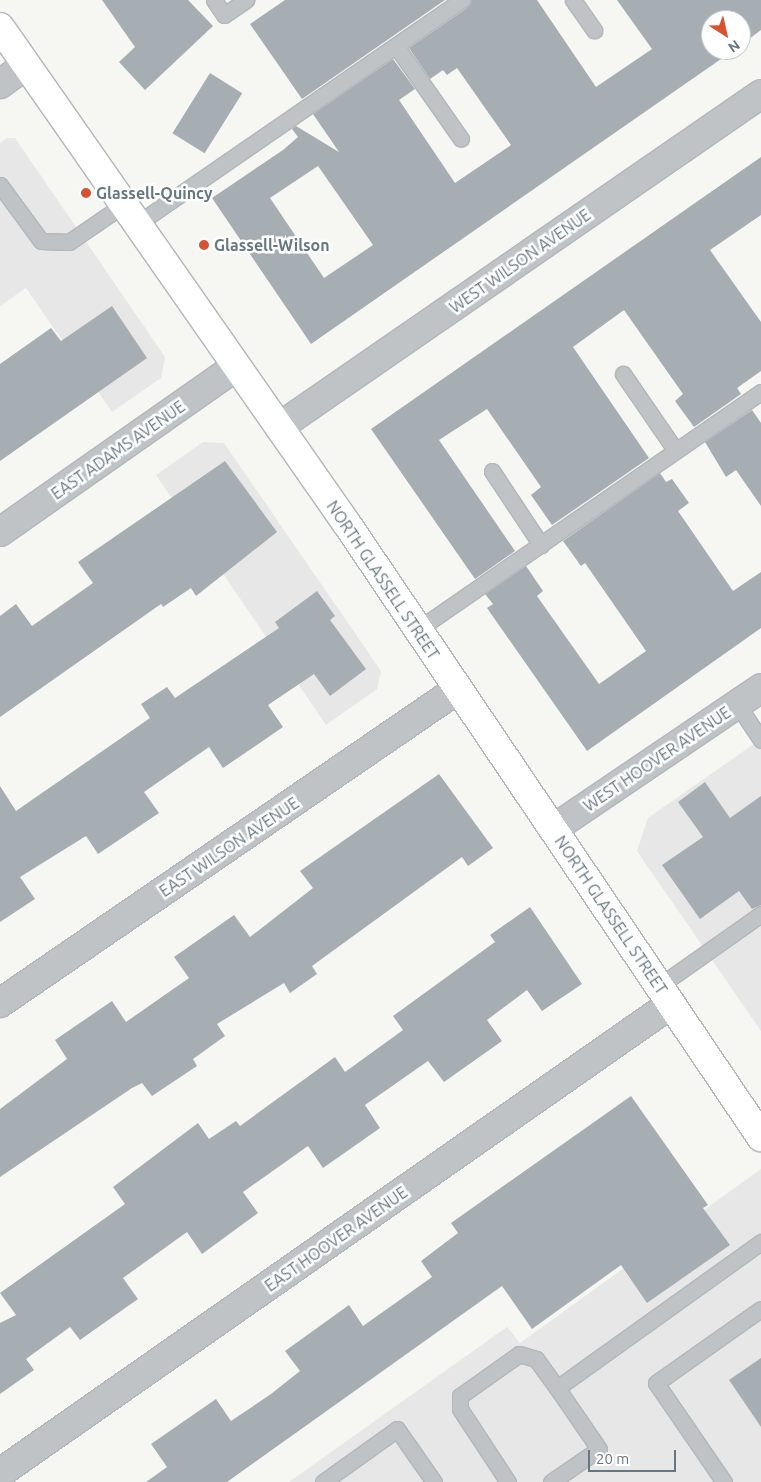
<!DOCTYPE html>
<style>
body{margin:0}
#map{position:relative;width:761px;height:1482px;overflow:hidden;background:#f6f6f3;font-family:Ubuntu,sans-serif}
div>[style]{position:absolute}
[style*='--x']{left:calc(var(--x)*1px);top:calc(var(--y)*1px);width:calc(var(--w)*1px);rotate:calc(var(--a)*1deg)}
.built>*{inset:0;background:#e6e7e6}
.building>*{inset:0;background:#a7aeb3;transform-origin:0 0}
.roads{filter:drop-shadow(1px 0 #b2b7bb) drop-shadow(-1px 0 #b2b7bb) drop-shadow(0 1px #b2b7bb) drop-shadow(0 -1px #b2b7bb)}
.service>*{height:15px;margin:-7.5px;padding:0 7.5px;transform-origin:7.5px;border-radius:7.5px;background:#bfc3c6}
.minor>*{height:28px;margin:-14px;padding:0 14px;transform-origin:14px;border-radius:14px;background:#bfc3c6}
.secondary>*{height:28px;margin:-14px;padding:0 14px;transform-origin:14px;border-radius:14px;background:#fff}
.dots>*{width:14px;height:14px;translate:-50% -50%;box-sizing:border-box;border:2px solid #fff;border-radius:50%}
span{translate:-50% -50%;white-space:nowrap;text-align:center;line-height:1.15;-webkit-text-stroke:5px #fff;paint-order:stroke}
.poi-label{font-size:16px;color:#677782;font-weight:700}
.left{translate:0 -50%;text-align:left}
.street-label{font-size:16px;color:#677782}
.north{position:absolute;left:701px;top:10px;width:50px;height:50px;box-sizing:border-box;background:#fff;border:1px solid #c2c9cd;border-radius:50%;rotate:145deg;font-size:14px;font-weight:700;line-height:20px;text-align:center;color:#677782}
.north::after{content:'';display:block;margin:auto;width:18px;height:22px;background:#d85231;clip-path:polygon(50% 0,100% 100%,50% 72%,0 100%)}
.scale{position:absolute;left:588px;top:1450px;width:88px;height:22px;box-sizing:border-box;border:2px solid #677782;border-top:0;padding-left:6px;font-size:15px;line-height:18px;white-space:nowrap;color:#677782;-webkit-text-stroke:4px #fff;paint-order:stroke}
</style>
<div id="map">
<div class="built">
<div style="clip-path:polygon(7px 138px,15px 138px,165px 357px,161px 378px,112px 412px,26px 288px,0 306px,0 143px)"></div>
<div style="clip-path:polygon(203px 442px,224px 443px,381px 671px,377px 689px,326px 725px,156px 475px)"></div>
<div style="clip-path:polygon(761px 739px,761px 1031px,637px 851px,648px 818px)"></div>
<div style="clip-path:polygon(761px 1169px,761px 1482px,289px 1482px,507px 1327px,520px 1343px)"></div>
</div>
<div class="building">
<div style="clip-path:polygon(102px 0,188px 0,213px 26px,145px 90px,119px 62px,135px 47px)"></div>
<div style="clip-path:polygon(285px 0,445px 0,302px 99px,250px 24px)"></div>
<div style="clip-path:polygon(evenodd,471px 0,537px 0,596px 87px,652px 49px,617px 0,761px 0,761px 30px,741px 45px,741px 20px,711px 20px,711px 50px,734px 50px,311px 344px,212px 198px,283px 150px,298px 137px,292px 129px,296px 126px,339px 152px,313px 114px,393px 59px,415px 89px,399px 100px,455px 183px,511px 145px,457px 68px,447px 75px,443px 70px,430px 79px,409px 48px,467px 8px,471px 0,318px 166px,373px 245px,324px 278px,270px 198px,318px 166px)"></div>
<div style="left:210px;top:73px;width:38px;height:71px;rotate:32deg"></div>
<div style="clip-path:polygon(761px 157px,761px 215px,710px 250px,761px 322px,761px 371px,737px 388px,741px 394px,694px 427px,675px 401px,683px 394px,624px 310px,573px 347px,649px 458px,552px 525px,531px 495px,541px 487px,487px 409px,439px 440px,515px 551px,475px 579px,371px 429px)"></div>
<div style="clip-path:polygon(112px 306px,147px 358px,0 461px,0 364px,51px 328px,61px 341px)"></div>
<div style="clip-path:polygon(752px 410px,761px 423px,761px 506px,736px 470px,726px 477px,705px 442px)"></div>
<div style="clip-path:polygon(225px 461px,277px 532px,196px 596px,191px 588px,163px 607px,161px 604px,0 717px,0 616px,16px 604px,32px 626px,93px 583px,78px 562px)"></div>
<div style="clip-path:polygon(660px 473px,666px 482px,672px 479px,689px 503px,678px 511px,733px 591px,761px 572px,761px 628px,587px 751px,487px 608px,493px 604px,485px 594px,526px 566px,543px 591px,537px 596px,599px 684px,646px 651px,585px 563px,581px 566px,563px 541px)"></div>
<div style="clip-path:polygon(317px 591px,335px 616px,330px 620px,366px 669px,330px 696px,314px 674px,268px 705px,283px 727px,248px 751px,223px 768px,209px 747px,144px 792px,159px 813px,98px 854px,86px 836px,20px 877px,35px 899px,0 922px,0 786px,16px 811px,150px 718px,141px 704px,167px 687px,175px 698px,279px 628px,275px 622px)"></div>
<div style="clip-path:polygon(439px 774px,493px 848px,468px 866px,462px 857px,312px 966px,317px 974px,290px 993px,284px 983px,217px 1024px,225px 1036px,193px 1059px,197px 1066px,152px 1096px,142px 1083px,132px 1088px,0 1177px,0 1109px,67px 1059px,55px 1040px,112px 1001px,126px 1022px,189px 978px,174px 957px,234px 915px,250px 937px,313px 888px,300px 871px)"></div>
<div style="clip-path:polygon(705px 782px,730px 818px,761px 796px,761px 905px,752px 909px,739px 891px,700px 919px,662px 865px,703px 837px,678px 802px)"></div>
<div style="clip-path:polygon(530px 907px,582px 984px,542px 1011px,527px 990px,487px 1020px,502px 1041px,444px 1082px,428px 1061px,365px 1105px,380px 1128px,323px 1168px,308px 1146px,243px 1192px,258px 1213px,202px 1254px,187px 1232px,123px 1278px,138px 1299px,80px 1340px,70px 1327px,26px 1359px,34px 1370px,0 1394px,0 1323px,16px 1315px,0 1293px,125px 1204px,113px 1187px,198px 1123px,209px 1139px,236px 1121px,240px 1126px,335px 1057px,345px 1072px,403px 1030px,393px 1016px,495px 942px,490px 935px)"></div>
<div style="clip-path:polygon(631px 1096px,708px 1205px,703px 1208px,730px 1245px,647px 1303px,621px 1265px,532px 1329px,502px 1286px,227px 1482px,146px 1482px,167px 1467px,151px 1444px,216px 1399px,231px 1421px,271px 1394px,300px 1371px,285px 1351px,349px 1305px,363px 1326px,394px 1304px,432px 1277px,421px 1261px,458px 1233px,451px 1223px)"></div>
<div style="clip-path:polygon(761px 1358px,761px 1427px,729px 1380px)"></div>
</div>
<div class="roads">
<div class="service">
<div style="--x:214;--y:0;--w:18;--a:56"></div>
<div style="--x:224;--y:15;--w:27;--a:-34"></div>
<div style="--x:573;--y:0;--w:37;--a:55"></div>
<div style="--x:396;--y:46;--w:113;--a:55"></div>
<div style="--x:0;--y:185;--w:69;--a:53.8"></div>
<div style="--x:41;--y:241;--w:28;--a:2"></div>
<div style="--x:69;--y:242;--w:65;--a:-34.4"></div>
<div style="--x:137;--y:224;--w:395;--a:-34.6"></div>
<div style="--x:623;--y:374;--w:93;--a:55.5"></div>
<div style="--x:492;--y:471;--w:89;--a:56.5"></div>
<div style="--x:417;--y:630;--w:418;--a:-34.7"></div>
<div style="--x:737;--y:704;--w:43;--a:56.3"></div>
<div style="--x:659;--y:986;--w:125;--a:-35.2"></div>
<div style="--x:323;--y:1482;--w:91;--a:-35.6"></div>
<div style="--x:397;--y:1429;--w:65;--a:55.1"></div>
<div style="--x:508;--y:1482;--w:87;--a:-123.3"></div>
<div style="--x:460;--y:1409;--w:13;--a:-90"></div>
<div style="--x:460;--y:1396;--w:72;--a:-35.4"></div>
<div style="--x:519;--y:1354;--w:18;--a:16"></div>
<div style="--x:536;--y:1359;--w:36;--a:54"></div>
<div style="--x:551;--y:1482;--w:58;--a:-34.5"></div>
<div style="--x:599;--y:1449;--w:74;--a:-124.5"></div>
<div style="--x:557;--y:1388;--w:251;--a:-35.6"></div>
<div style="--x:724;--y:1482;--w:120;--a:-124.5"></div>
<div style="--x:656;--y:1383;--w:128;--a:-35.2"></div>
</div>
<div class="minor">
<div style="--x:0;--y:84;--w:32;--a:-36"></div>
<div style="--x:279;--y:427;--w:586;--a:-34.64"></div>
<div style="--x:0;--y:532;--w:288;--a:-35"></div>
<div style="--x:553;--y:829;--w:251;--a:-34.1"></div>
<div style="--x:0;--y:1003;--w:555;--a:-34.43"></div>
<div style="--x:0;--y:1473;--w:819;--a:-34.95"></div>
</div>
<div class="secondary">
<div style="--x:0;--y:27;--w:606;--a:55.08"></div>
<div style="--x:347;--y:524;--w:740;--a:55.97"></div>
</div>
</div>
<div class="dots">
<div style="left:86px;top:193px;background:#d85231"></div>
<div style="left:204px;top:245px;background:#d85231"></div>
</div>
<div class="poi-label">
<span class="left" style="left:96px;top:193px">Glassell-Quincy</span>
<span class="left" style="left:214px;top:245px">Glassell-Wilson</span>
</div>
<div class="street-label">
<span style="left:520px;top:261px;rotate:-35deg">WEST WILSON AVENUE</span>
<span style="left:118px;top:450px;rotate:-35deg">EAST ADAMS AVENUE</span>
<span style="left:383px;top:580px;rotate:56deg">NORTH GLASSELL STREET</span>
<span style="left:657px;top:759px;rotate:-34deg">WEST HOOVER AVENUE</span>
<span style="left:229px;top:847px;rotate:-34deg">EAST WILSON AVENUE</span>
<span style="left:611px;top:915px;rotate:56deg">NORTH GLASSELL STREET</span>
<span style="left:336px;top:1239px;rotate:-35deg">EAST HOOVER AVENUE</span>
</div>
<div class="north">N</div>
<div class="scale">20 m</div>
</div>
